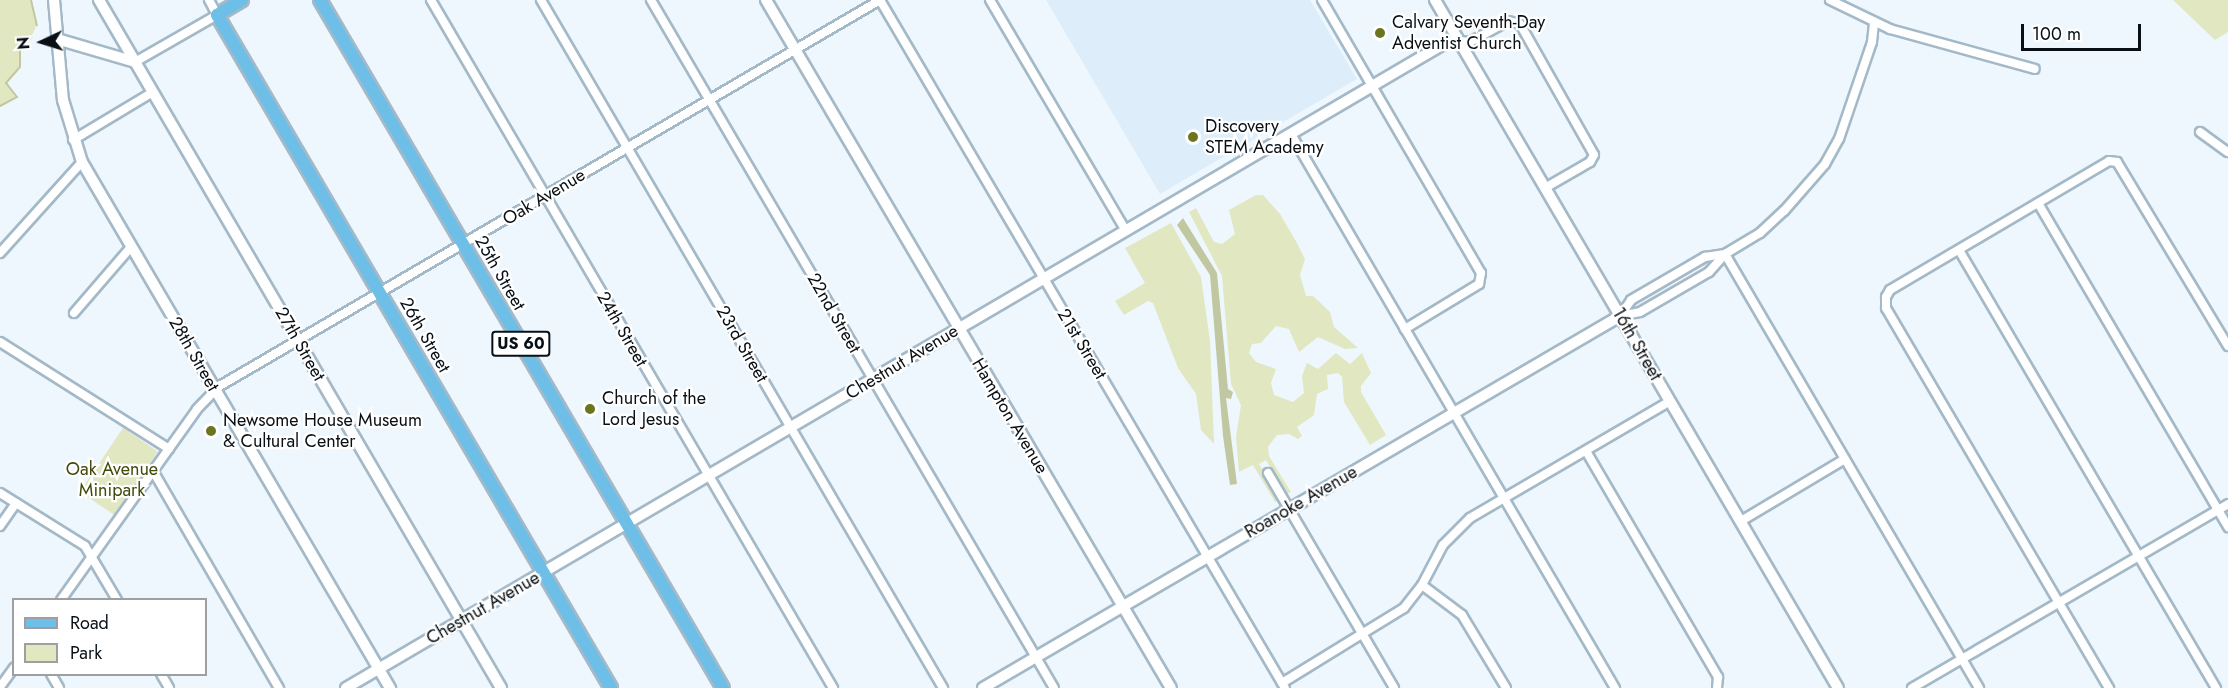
<!DOCTYPE html>
<style>
body{margin:0}
#map{position:relative;width:2228px;height:688px;overflow:hidden;background:#eff7fe;font-family:Jost,sans-serif}
div>[style]{position:absolute}
[style*='--x']{left:calc(var(--x)*1px);top:calc(var(--y)*1px);width:calc(var(--w)*1px);rotate:calc(var(--a)*1deg)}
.built>*{inset:0;background:#ddeefa}
.green>*{inset:0;background:#e0e7c1;transform-origin:0 0}
.water>*{inset:0;background:#c1c8a1}
.stream>*{height:2px;margin:-1px;padding:0 1px;transform-origin:1px;border-radius:1px;background:#c1c8a1}
.roads{filter:drop-shadow(2px 0 #a4b9c8) drop-shadow(-2px 0 #a4b9c8) drop-shadow(0 2px #a4b9c8) drop-shadow(0 -2px #a4b9c8)}
.street>*{height:8px;margin:-4px;padding:0 4px;transform-origin:4px;border-radius:4px;background:#fff}
.secondary>*{height:10px;margin:-5px;padding:0 5px;transform-origin:5px;border-radius:5px;background:#fff}
.primary>*{height:12px;margin:-6px;padding:0 6px;transform-origin:6px;border-radius:6px;background:#6dbfe8}
.dots>*{width:16px;height:16px;translate:-50% -50%;box-sizing:border-box;border:3px solid #fff;border-radius:50%}
span{translate:-50% -50%;white-space:nowrap;text-align:center;line-height:1.15;-webkit-text-stroke:4.5px #fff;paint-order:stroke}
.shield-label span{padding:2px 4px;background:#fff;border:2px solid;border-radius:4px;-webkit-text-stroke-width:0}
.shield-label{font-size:16px;color:#091015;font-weight:700}
.poi-label{font-size:18px;color:#091015}
.left{translate:0 -50%;text-align:left}
.street-label{font-size:18px;color:#091015}
.park-label{font-size:18px;color:#424909}
.legend{position:absolute;left:12px;top:598px;width:195px;height:78px;box-sizing:border-box;background:#fff;border:2px solid #9d9fa1;margin:0;padding:8px 10px;list-style:none;font-size:18px;color:#091015}
.legend li{display:flex;align-items:center;gap:12px;height:30px}
.legend b{width:30px;border:2px solid #9d9fa1}
.north{position:absolute;left:12px;top:12px;width:60px;height:60px;-webkit-text-stroke:4px #fff;paint-order:stroke;rotate:266deg;font-size:16px;font-weight:700;line-height:24px;text-align:center;color:#091015}
.north::after{content:'';display:block;margin:auto;width:21px;height:27px;background:#091015;clip-path:polygon(50% 0,100% 100%,50% 72%,0 100%)}
.scale{position:absolute;left:2021px;top:24px;width:120px;height:27px;box-sizing:border-box;border:3px solid #091015;border-top:0;padding-left:8px;font-size:18px;line-height:21px;white-space:nowrap;color:#091015;-webkit-text-stroke:4px #fff;paint-order:stroke}
</style>
<div id="map">
<div class="built">
<div style="clip-path:polygon(1046px 0,1310px 0,1357px 79px,1160px 194px)"></div>
</div>
<div class="green">
<div style="clip-path:polygon(0 0,31px 0,37px 24px,31px 38px,19px 50px,19px 70px,6px 83px,17px 97px,0 106px)"></div>
<div style="clip-path:polygon(2173px 0,2228px 0,2228px 32px,2215px 40px)"></div>
<div style="clip-path:polygon(1256px 195px,1263px 195px,1280px 214px,1297px 243px,1305px 259px,1300px 275px,1306px 296px,1313px 296px,1330px 312px,1334px 327px,1358px 348px,1345px 349px,1318px 337px,1299px 352px,1289px 329px,1276px 326px,1261px 343px,1252px 344px,1249px 353px,1256px 362px,1276px 369px,1271px 383px,1274px 395px,1293px 402px,1304px 393px,1302px 376px,1307px 363px,1318px 369px,1336px 353px,1350px 364px,1362px 353px,1371px 373px,1361px 386px,1361px 392px,1386px 435px,1370px 445px,1344px 402px,1342px 377px,1338px 373px,1327px 375px,1328px 389px,1317px 394px,1314px 415px,1297px 427px,1302px 436px,1298px 439px,1289px 434px,1277px 435px,1268px 447px,1269px 456px,1291px 492px,1286px 494px,1266px 460px,1259px 464px,1279px 500px,1275px 502px,1253px 465px,1239px 472px,1236px 437px,1241px 405px,1231px 384px,1222px 276px,1189px 212px,1196px 208px,1214px 242px,1222px 244px,1235px 234px,1229px 210px)"></div>
<div style="clip-path:polygon(1171px 223px,1201px 277px,1210px 341px,1214px 444px,1201px 430px,1196px 394px,1178px 368px,1153px 303px,1148px 301px,1124px 315px,1115px 301px,1145px 283px,1125px 248px)"></div>
<div style="left:123px;top:428px;width:42px;height:77px;rotate:34deg"></div>
</div>
<div class="water">
<div style="clip-path:polygon(1183px 218px,1217px 273px,1228px 389px,1233px 392px,1231px 399px,1226px 398px,1237px 484px,1230px 485px,1223px 436px,1210px 275px,1177px 225px)"></div>
</div>
<div class="stream">
<div style="--x:31;--y:0;--w:26;--a:77"></div>
<div style="--x:0;--y:106;--w:19;--a:-28"></div>
<div style="--x:17;--y:97;--w:18;--a:-128"></div>
<div style="--x:6;--y:83;--w:21;--a:-49"></div>
<div style="--x:20;--y:67;--w:19;--a:-90"></div>
<div style="--x:20;--y:48;--w:16;--a:-43"></div>
</div>
<div class="roads">
<div class="street">
<div style="--x:431;--y:0;--w:797;--a:59.7"></div>
<div style="--x:541;--y:0;--w:797;--a:59.7"></div>
<div style="--x:651;--y:0;--w:797;--a:59.64"></div>
<div style="--x:880;--y:0;--w:798;--a:59.52"></div>
<div style="--x:990;--y:0;--w:268;--a:59.5"></div>
<div style="--x:1322;--y:0;--w:316;--a:59.8"></div>
<div style="--x:1481;--y:273;--w:11;--a:100"></div>
<div style="--x:1479;--y:284;--w:87;--a:148.7"></div>
<div style="--x:1830;--y:0;--w:67;--a:25.8"></div>
<div style="--x:1890;--y:29;--w:150;--a:15.4"></div>
<div style="--x:1459;--y:41;--w:11;--a:5"></div>
<div style="--x:1470;--y:42;--w:43;--a:-28.9"></div>
<div style="--x:1508;--y:21;--w:12;--a:14"></div>
<div style="--x:1520;--y:24;--w:150;--a:60.5"></div>
<div style="--x:1594;--y:155;--w:8;--a:120"></div>
<div style="--x:1590;--y:162;--w:52;--a:150"></div>
<div style="--x:135;--y:62;--w:95;--a:-29.8"></div>
<div style="--x:217;--y:15;--w:17;--a:-118"></div>
<div style="--x:2200;--y:132;--w:34;--a:36"></div>
<div style="--x:1291;--y:134;--w:642;--a:59.68"></div>
<div style="--x:73;--y:140;--w:93;--a:-31"></div>
<div style="--x:2117;--y:162;--w:215;--a:58.9"></div>
<div style="--x:2038;--y:203;--w:376;--a:59.6"></div>
<div style="--x:1959;--y:250;--w:508;--a:59.6"></div>
<div style="--x:0;--y:253;--w:122;--a:-48"></div>
<div style="--x:1725;--y:254;--w:503;--a:59.66"></div>
<div style="--x:1886;--y:297;--w:11;--a:90"></div>
<div style="--x:1886;--y:308;--w:441;--a:59.6"></div>
<div style="--x:1886;--y:297;--w:8;--a:-60"></div>
<div style="--x:1890;--y:290;--w:254;--a:-30.5"></div>
<div style="--x:2109;--y:161;--w:8;--a:7"></div>
<div style="--x:74;--y:313;--w:87;--a:-49.2"></div>
<div style="--x:1620;--y:316;--w:20;--a:-11"></div>
<div style="--x:1640;--y:312;--w:80;--a:-30.1"></div>
<div style="--x:1709;--y:272;--w:24;--a:-48"></div>
<div style="--x:1725;--y:254;--w:41;--a:-31"></div>
<div style="--x:1760;--y:233;--w:33;--a:-43"></div>
<div style="--x:1784;--y:211;--w:62;--a:-48.9"></div>
<div style="--x:1825;--y:164;--w:29;--a:-61"></div>
<div style="--x:1839;--y:139;--w:102;--a:-71.2"></div>
<div style="--x:1872;--y:42;--w:19;--a:-84"></div>
<div style="--x:1620;--y:316;--w:19;--a:-55"></div>
<div style="--x:1631;--y:300;--w:86;--a:-30.2"></div>
<div style="--x:1705;--y:257;--w:20;--a:-9"></div>
<div style="--x:0;--y:342;--w:200;--a:32.3"></div>
<div style="--x:1586;--y:451;--w:262;--a:59.7"></div>
<div style="--x:1718;--y:677;--w:11;--a:95"></div>
<div style="--x:153;--y:471;--w:251;--a:59.9"></div>
<div style="--x:1268;--y:473;--w:249;--a:59.6"></div>
<div style="--x:0;--y:493;--w:100;--a:31.9"></div>
<div style="--x:85;--y:546;--w:63;--a:59.3"></div>
<div style="--x:1741;--y:521;--w:121;--a:-30.8"></div>
<div style="--x:0;--y:526;--w:28;--a:-55"></div>
<div style="--x:1422;--y:585;--w:50;--a:36.9"></div>
<div style="--x:1462;--y:615;--w:85;--a:58.9"></div>
<div style="--x:61;--y:600;--w:234;--a:-54.5"></div>
<div style="--x:197;--y:409;--w:30;--a:-46"></div>
<div style="--x:218;--y:387;--w:767;--a:-30.31"></div>
<div style="--x:51;--y:674;--w:16;--a:60"></div>
<div style="--x:161;--y:674;--w:16;--a:60"></div>
<div style="--x:1282;--y:683;--w:143;--a:-31.6"></div>
<div style="--x:1404;--y:608;--w:29;--a:-52"></div>
<div style="--x:1422;--y:585;--w:45;--a:-62.3"></div>
<div style="--x:1443;--y:545;--w:38;--a:-45"></div>
<div style="--x:1470;--y:518;--w:232;--a:-30.3"></div>
<div style="--x:0;--y:687;--w:24;--a:-54"></div>
<div style="--x:1912;--y:688;--w:366;--a:-30.2"></div>
</div>
<div class="secondary">
<div style="--x:54;--y:0;--w:100;--a:84.9"></div>
<div style="--x:63;--y:100;--w:65;--a:73"></div>
<div style="--x:82;--y:162;--w:610;--a:59.65"></div>
<div style="--x:99;--y:0;--w:797;--a:59.7"></div>
<div style="--x:766;--y:0;--w:798;--a:59.52"></div>
<div style="--x:1435;--y:0;--w:797;--a:59.64"></div>
<div style="--x:57;--y:39;--w:81;--a:16.4"></div>
<div style="--x:346;--y:688;--w:1190;--a:-30.4"></div>
<div style="--x:1372;--y:86;--w:87;--a:-30.4"></div>
<div style="--x:1447;--y:42;--w:12;--a:-5"></div>
<div style="--x:983;--y:688;--w:738;--a:-30.28"></div>
</div>
<div class="primary">
<div style="--x:242;--y:0;--w:29;--a:149"></div>
<div style="--x:217;--y:15;--w:780;--a:59.65"></div>
<div style="--x:320;--y:0;--w:797;--a:59.64"></div>
</div>
</div>
<div class="dots">
<div style="left:1380px;top:33px;background:#6b7520"></div>
<div style="left:1193px;top:137px;background:#6b7520"></div>
<div style="left:590px;top:409px;background:#6b7520"></div>
<div style="left:211px;top:431px;background:#6b7520"></div>
</div>
<div class="shield-label">
<span style="left:521px;top:344px">US 60</span>
</div>
<div class="poi-label">
<span class="left" style="left:1392px;top:33px">Calvary Seventh-Day<br>Adventist Church</span>
<span class="left" style="left:1205px;top:137px">Discovery<br>STEM Academy</span>
<span class="left" style="left:602px;top:409px">Church of the<br>Lord Jesus</span>
<span class="left" style="left:223px;top:431px">Newsome House Museum<br>&amp; Cultural Center</span>
</div>
<div class="street-label">
<span style="left:544px;top:197px;rotate:-31deg">Oak Avenue</span>
<span style="left:500px;top:273px;rotate:60deg">25th Street</span>
<span style="left:834px;top:313px;rotate:60deg">22nd Street</span>
<span style="left:622px;top:329px;rotate:60deg">24th Street</span>
<span style="left:425px;top:335px;rotate:60deg">26th Street</span>
<span style="left:300px;top:344px;rotate:60deg">27th Street</span>
<span style="left:742px;top:344px;rotate:60deg">23rd Street</span>
<span style="left:1082px;top:344px;rotate:59deg">21st Street</span>
<span style="left:1637px;top:344px;rotate:60deg">16th Street</span>
<span style="left:194px;top:354px;rotate:60deg">28th Street</span>
<span style="left:902px;top:362px;rotate:-31deg">Chestnut Avenue</span>
<span style="left:1010px;top:416px;rotate:59deg">Hampton Avenue</span>
<span style="left:1301px;top:502px;rotate:-30deg">Roanoke Avenue</span>
<span style="left:483px;top:608px;rotate:-30deg">Chestnut Avenue</span>
</div>
<div class="park-label">
<span style="left:112px;top:480px">Oak Avenue<br>Minipark</span>
</div>
<ul class="legend">
<li><b style="height:8px;background:#6dbfe8"></b>Road</li>
<li><b style="height:16px;background:#e0e7c1"></b>Park</li>
</ul>
<div class="north">N</div>
<div class="scale">100 m</div>
</div>
